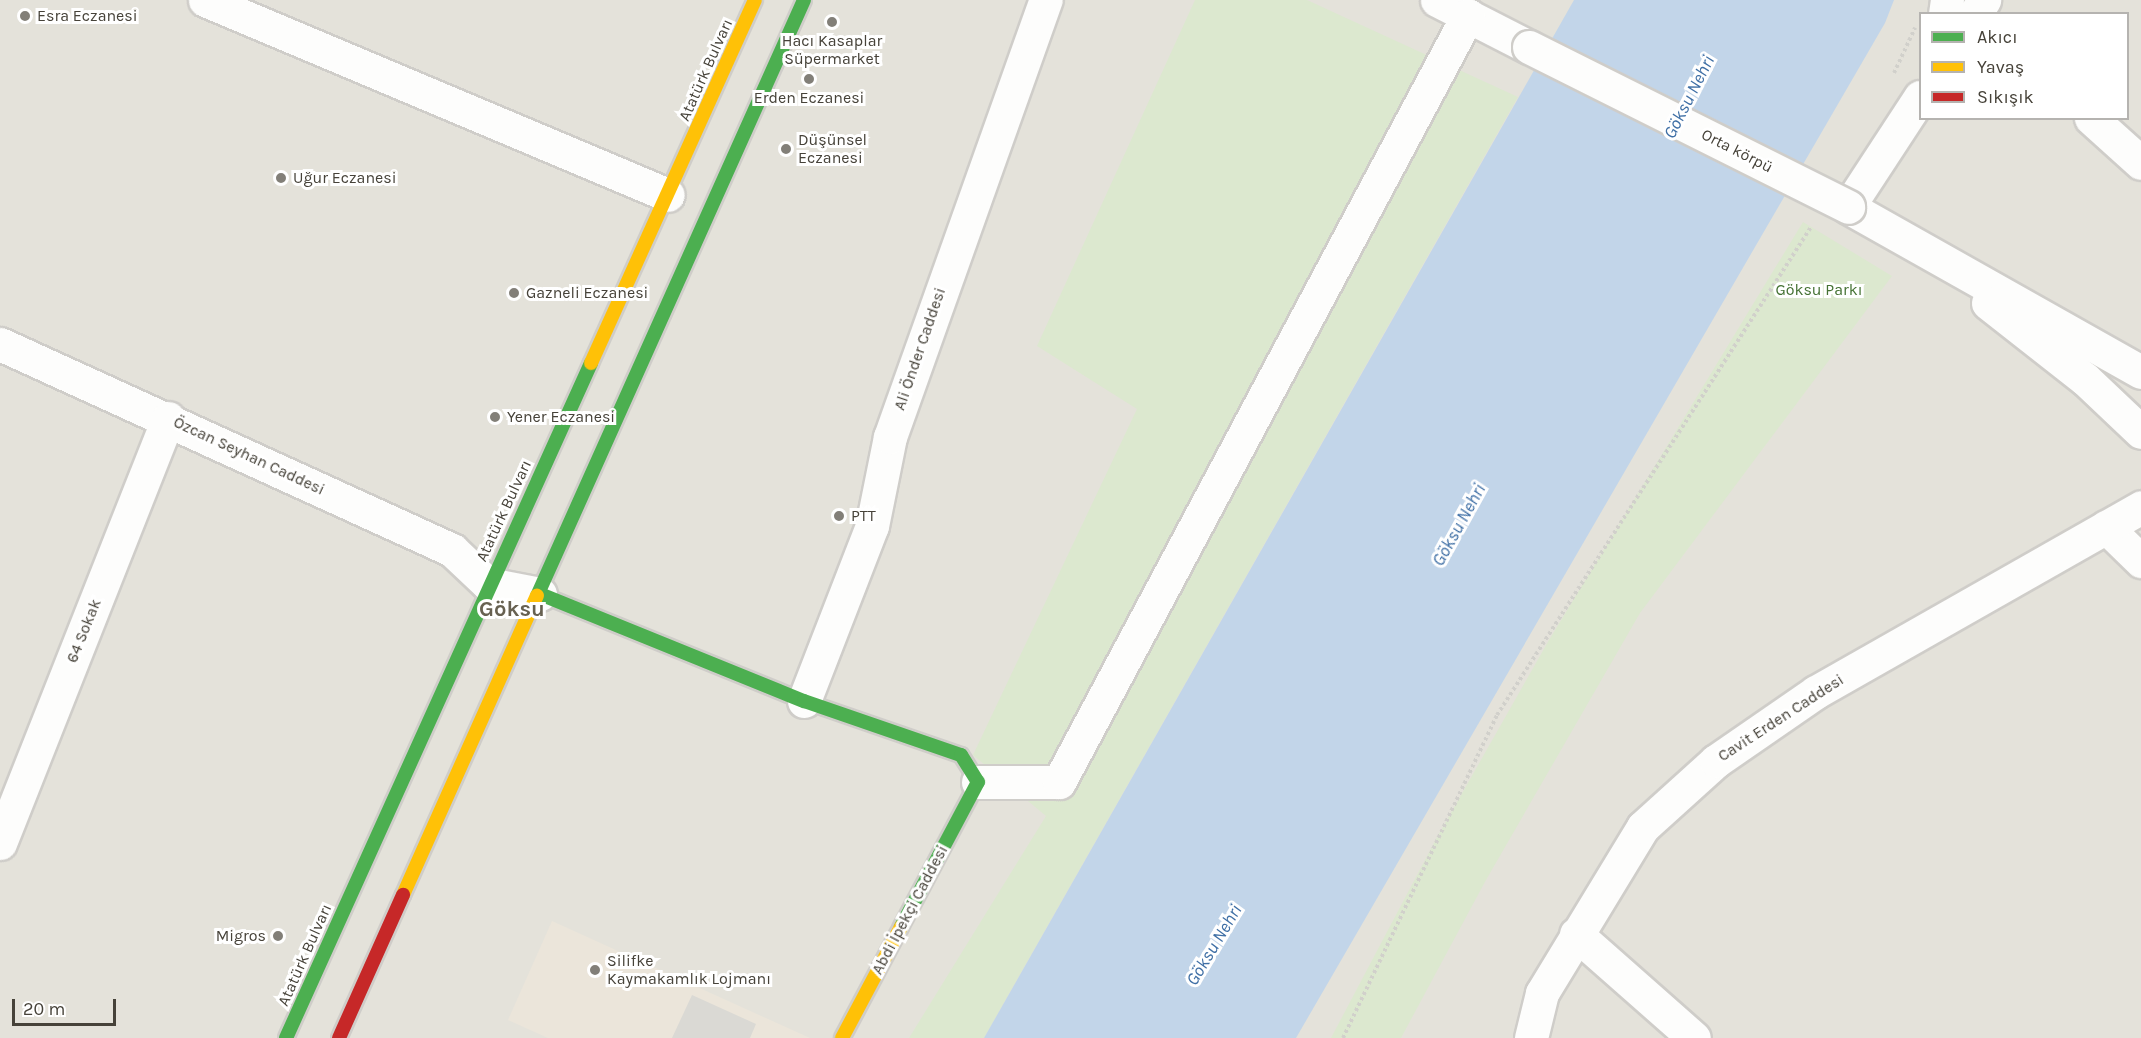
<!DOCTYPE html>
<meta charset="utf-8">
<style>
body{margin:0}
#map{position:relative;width:2141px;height:1038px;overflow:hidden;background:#f1f0ec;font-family:Karla,sans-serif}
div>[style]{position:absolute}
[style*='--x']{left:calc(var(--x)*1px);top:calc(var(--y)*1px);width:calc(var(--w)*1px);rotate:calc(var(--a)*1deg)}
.residential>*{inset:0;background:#e4e2da}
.commercial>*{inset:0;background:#ebe5da}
.green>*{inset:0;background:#dce8cf}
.water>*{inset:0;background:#c2d5e9}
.building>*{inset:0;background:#dad9d4}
.path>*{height:4px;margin-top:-2px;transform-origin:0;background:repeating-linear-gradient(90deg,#d1d0cb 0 3px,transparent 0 6px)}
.roads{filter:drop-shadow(2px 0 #cfcdc9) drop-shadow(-2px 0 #cfcdc9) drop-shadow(0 2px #cfcdc9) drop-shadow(0 -2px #cfcdc9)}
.street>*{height:33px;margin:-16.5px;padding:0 16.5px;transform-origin:16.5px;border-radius:16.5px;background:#fdfdfc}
.fast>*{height:14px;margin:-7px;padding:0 7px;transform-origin:7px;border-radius:7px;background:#4caf50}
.slow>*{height:14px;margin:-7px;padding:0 7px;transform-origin:7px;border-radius:7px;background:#ffc107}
.jam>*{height:14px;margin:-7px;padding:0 7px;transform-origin:7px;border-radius:7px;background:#c62828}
.bridges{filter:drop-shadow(2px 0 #cfcdc9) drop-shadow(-2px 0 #cfcdc9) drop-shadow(0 2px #cfcdc9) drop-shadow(0 -2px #cfcdc9)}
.street-bridge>*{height:33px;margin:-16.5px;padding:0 16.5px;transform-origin:16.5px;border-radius:16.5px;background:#fdfdfc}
.dots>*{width:16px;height:16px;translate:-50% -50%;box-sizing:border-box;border:3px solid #fff;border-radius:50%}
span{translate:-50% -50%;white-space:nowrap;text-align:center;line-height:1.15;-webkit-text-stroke:6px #fff;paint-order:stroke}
.poi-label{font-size:16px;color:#464239}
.left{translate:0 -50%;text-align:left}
.right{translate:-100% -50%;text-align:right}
.street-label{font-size:16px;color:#464239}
.park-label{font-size:16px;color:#447133}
.water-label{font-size:18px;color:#3f6fa5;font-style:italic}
.district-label{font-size:22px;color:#676151;font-weight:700}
.legend{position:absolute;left:1919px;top:12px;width:210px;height:108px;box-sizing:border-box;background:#fff;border:2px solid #b5b3b0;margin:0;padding:8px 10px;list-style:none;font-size:18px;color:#464239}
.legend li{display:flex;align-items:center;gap:12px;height:30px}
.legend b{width:30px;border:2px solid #b5b3b0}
.scale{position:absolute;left:12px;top:999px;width:104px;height:27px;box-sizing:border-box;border:3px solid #464239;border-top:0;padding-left:8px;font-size:18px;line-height:21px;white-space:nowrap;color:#464239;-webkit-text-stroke:4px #fff;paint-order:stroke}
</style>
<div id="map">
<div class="residential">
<div style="clip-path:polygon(evenodd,0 0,2141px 0,2141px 1038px,0 1038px,0 0,1920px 14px,2128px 14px,2128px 118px,1920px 118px,1920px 14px)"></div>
</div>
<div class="commercial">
<div style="clip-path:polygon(552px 921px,810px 1038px,548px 1038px,508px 1020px)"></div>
</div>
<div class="green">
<div style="clip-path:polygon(1195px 0,1307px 0,1518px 97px,984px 1038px,909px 1038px,1046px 816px,973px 755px,1137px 409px,1037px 346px)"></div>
<div style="clip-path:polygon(1803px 222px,1892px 276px,1640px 613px,1486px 880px,1401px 1038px,1331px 1038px,1435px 841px,1549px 640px)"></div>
</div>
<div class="water">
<div style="clip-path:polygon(1574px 0,1894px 0,1885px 23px,1296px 1038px,984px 1038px)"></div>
</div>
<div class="building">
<div style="clip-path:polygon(692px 995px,756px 1024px,750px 1038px,672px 1038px)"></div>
</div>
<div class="path">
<div style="--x:1894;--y:73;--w:50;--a:-65"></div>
<div style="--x:1343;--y:1038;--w:358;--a:-64.5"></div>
<div style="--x:1497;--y:715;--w:580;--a:-57.24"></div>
</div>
<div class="roads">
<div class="street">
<div style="--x:205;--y:0;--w:502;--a:22.84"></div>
<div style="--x:1437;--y:0;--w:103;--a:27.1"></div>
<div style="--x:1945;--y:14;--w:14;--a:-82"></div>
<div style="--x:1975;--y:14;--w:17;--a:-57"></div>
<div style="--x:1920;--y:97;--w:131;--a:123.2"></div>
<div style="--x:1848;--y:207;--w:336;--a:29.4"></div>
<div style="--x:2091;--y:118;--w:67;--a:42"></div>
<div style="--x:1988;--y:303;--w:123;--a:38.1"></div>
<div style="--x:2085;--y:379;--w:77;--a:43.4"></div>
<div style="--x:0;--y:344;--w:497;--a:24.5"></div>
<div style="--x:452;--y:550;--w:50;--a:43.4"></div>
<div style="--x:488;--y:584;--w:53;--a:10.9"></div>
<div style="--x:2106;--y:527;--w:49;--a:44.2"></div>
<div style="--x:804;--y:701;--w:188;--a:-68.8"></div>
<div style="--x:872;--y:526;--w:91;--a:-78.6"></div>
<div style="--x:890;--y:437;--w:464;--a:-70.4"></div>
<div style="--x:978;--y:782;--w:81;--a:0"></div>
<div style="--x:1059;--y:782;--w:869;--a:-61.93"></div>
<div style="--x:0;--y:843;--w:457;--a:-68.4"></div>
<div style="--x:1576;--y:934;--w:157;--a:41.4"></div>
<div style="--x:1531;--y:1038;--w:46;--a:-76.3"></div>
<div style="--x:1542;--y:993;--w:194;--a:-58.7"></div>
<div style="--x:1643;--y:827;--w:98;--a:-42.1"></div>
<div style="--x:1716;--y:761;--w:121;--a:-34.6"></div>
<div style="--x:1816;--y:692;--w:374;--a:-29.6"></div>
</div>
<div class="fast">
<div style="--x:540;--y:594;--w:285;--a:22.1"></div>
<div style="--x:804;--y:701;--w:166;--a:19"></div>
<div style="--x:961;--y:755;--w:32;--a:58"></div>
<div style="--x:978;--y:782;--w:164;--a:118"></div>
<div style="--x:537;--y:596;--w:653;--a:-65.87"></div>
<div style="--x:286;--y:1038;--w:741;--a:-65.68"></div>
</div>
<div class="slow">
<div style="--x:591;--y:363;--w:398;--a:-65.7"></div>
<div style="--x:403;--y:895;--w:328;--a:-65.9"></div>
<div style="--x:842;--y:1038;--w:126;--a:-62"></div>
</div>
<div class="jam">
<div style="--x:339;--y:1038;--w:157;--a:-65.9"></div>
</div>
</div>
<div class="bridges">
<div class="street-bridge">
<div style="--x:1529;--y:47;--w:357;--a:26.6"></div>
</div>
</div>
<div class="dots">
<div style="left:25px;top:16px;background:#827f78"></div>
<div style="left:832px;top:22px;background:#827f78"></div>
<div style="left:809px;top:79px;background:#827f78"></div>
<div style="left:786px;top:149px;background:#827f78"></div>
<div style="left:281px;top:178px;background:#827f78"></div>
<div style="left:514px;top:293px;background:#827f78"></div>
<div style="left:495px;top:417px;background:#827f78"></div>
<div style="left:839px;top:516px;background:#827f78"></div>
<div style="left:278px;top:936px;background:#827f78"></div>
<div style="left:595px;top:970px;background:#827f78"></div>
</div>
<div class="poi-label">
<span class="left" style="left:37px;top:16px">Esra Eczanesi</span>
<span style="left:832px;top:50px">Hacı Kasaplar<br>Süpermarket</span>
<span style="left:809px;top:98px">Erden Eczanesi</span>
<span class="left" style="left:798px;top:149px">Düşünsel<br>Eczanesi</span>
<span class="left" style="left:293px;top:178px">Uğur Eczanesi</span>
<span class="left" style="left:526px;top:293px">Gazneli Eczanesi</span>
<span class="left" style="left:507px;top:417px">Yener Eczanesi</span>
<span class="left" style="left:851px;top:516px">PTT</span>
<span class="right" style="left:266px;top:936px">Migros</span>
<span class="left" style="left:607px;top:970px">Silifke<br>Kaymakamlık Lojmanı</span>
</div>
<div class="street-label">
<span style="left:706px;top:70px;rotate:-66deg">Atatürk Bulvarı</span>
<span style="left:1737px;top:151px;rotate:27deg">Orta körpü</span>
<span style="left:920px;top:349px;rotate:-71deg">Ali Önder Caddesi</span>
<span style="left:249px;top:456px;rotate:25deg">Özcan Seyhan Caddesi</span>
<span style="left:504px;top:511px;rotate:-65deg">Atatürk Bulvarı</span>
<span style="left:84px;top:631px;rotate:-68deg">64 Sokak</span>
<span style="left:1781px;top:718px;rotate:-33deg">Cavit Erden Caddesi</span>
<span style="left:910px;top:910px;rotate:-62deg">Abdi İpekçi Caddesi</span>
<span style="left:305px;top:955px;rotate:-66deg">Atatürk Bulvarı</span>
</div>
<div class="park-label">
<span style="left:1819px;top:290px">Göksu Parkı</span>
</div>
<div class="water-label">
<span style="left:1689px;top:97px;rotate:-63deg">Göksu Nehri</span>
<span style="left:1459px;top:525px;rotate:-61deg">Göksu Nehri</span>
<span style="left:1214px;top:945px;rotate:-59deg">Göksu Nehri</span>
</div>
<div class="district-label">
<span style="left:512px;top:610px">Göksu</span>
</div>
<ul class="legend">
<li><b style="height:8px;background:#4caf50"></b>Akıcı</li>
<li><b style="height:8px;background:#ffc107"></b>Yavaş</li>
<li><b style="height:8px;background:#c62828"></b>Sıkışık</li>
</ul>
<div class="scale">20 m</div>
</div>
